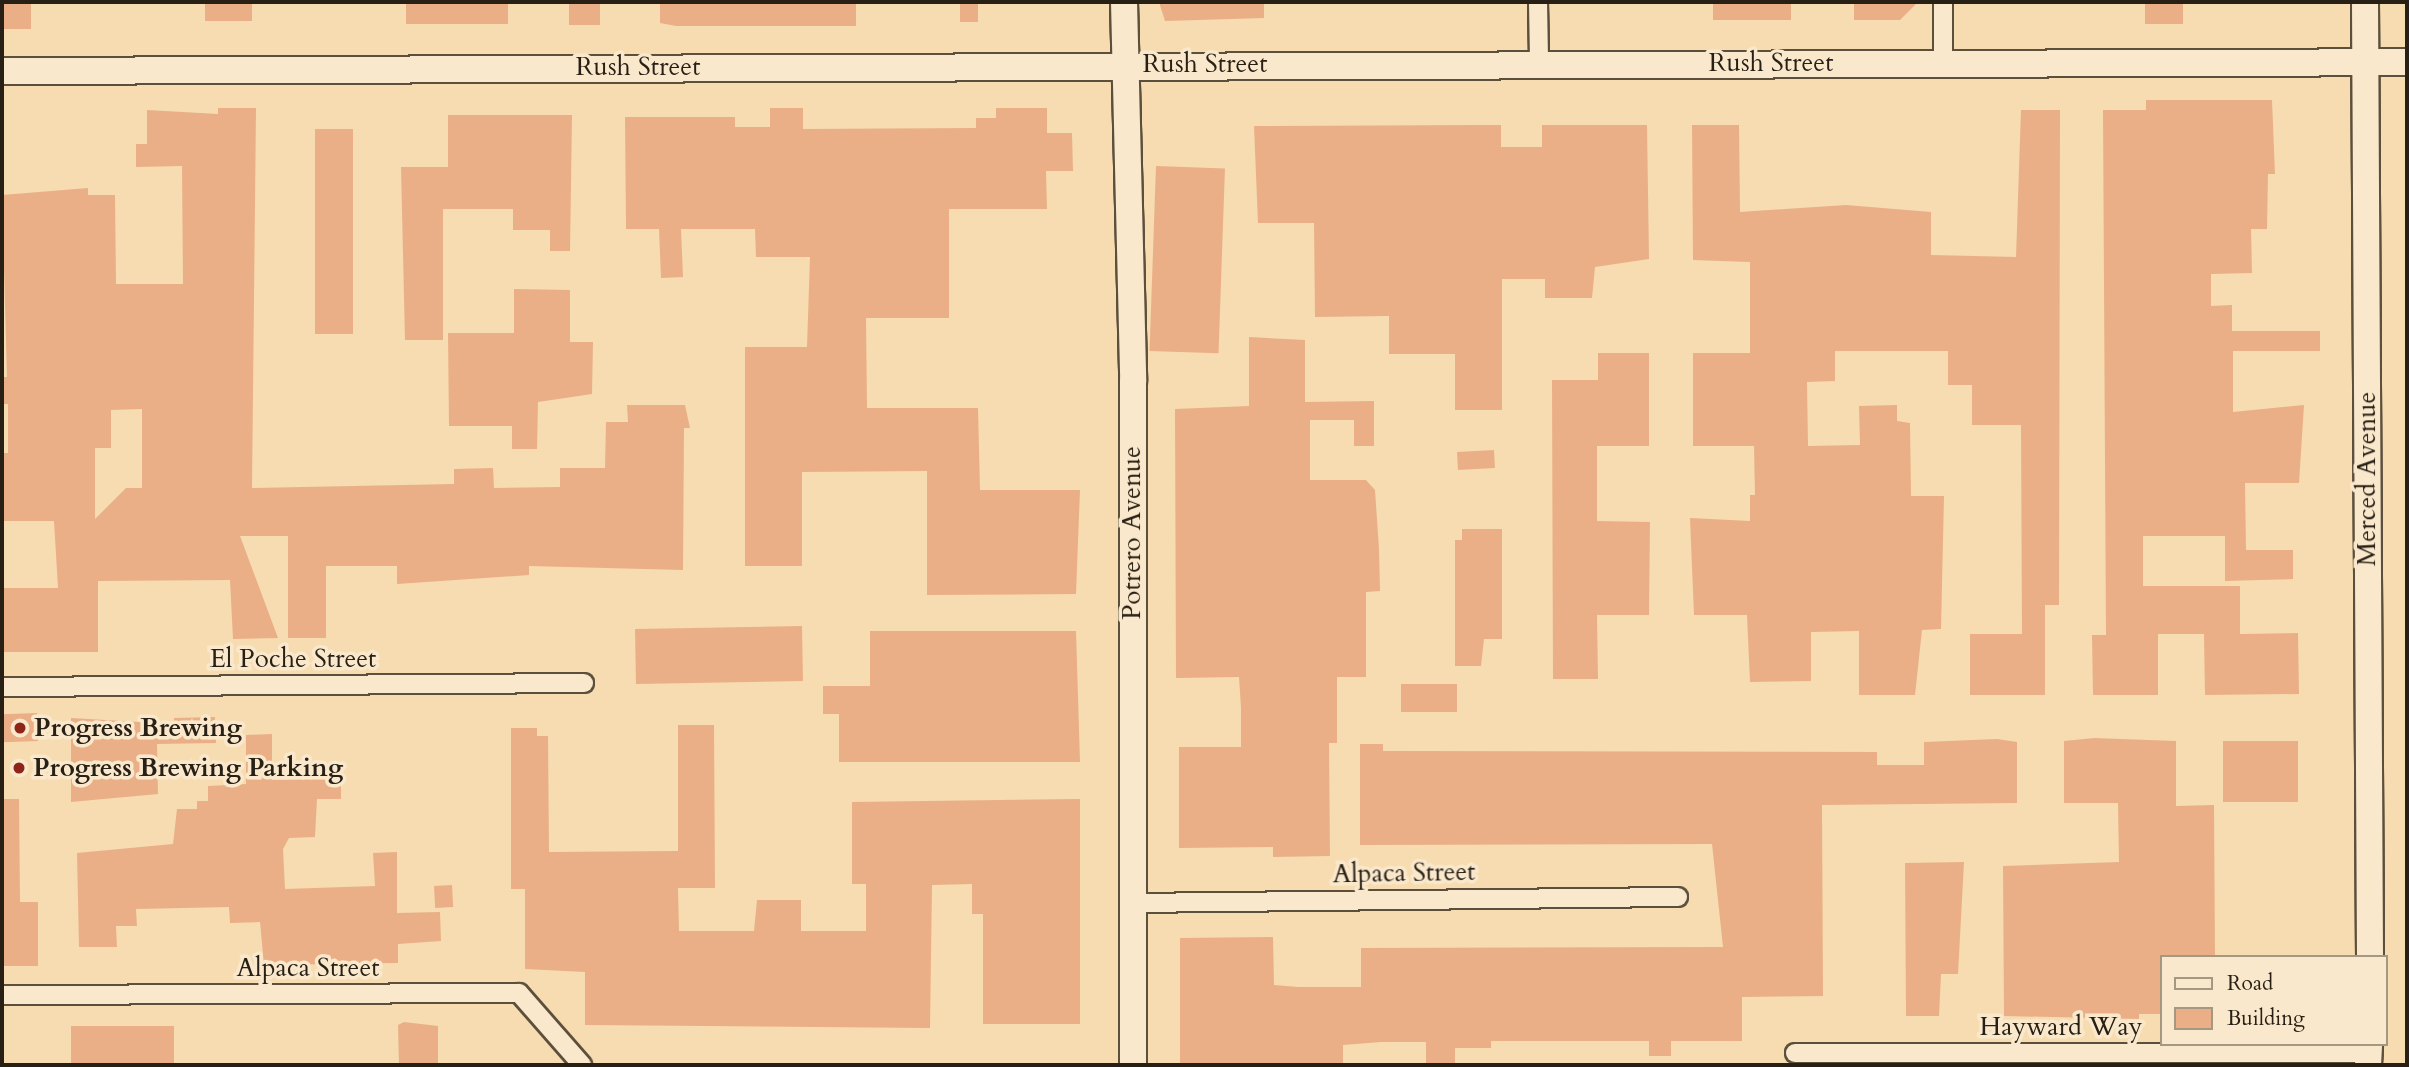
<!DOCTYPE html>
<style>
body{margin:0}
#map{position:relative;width:2409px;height:1067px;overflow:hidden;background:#f6dcb0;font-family:Cardo,serif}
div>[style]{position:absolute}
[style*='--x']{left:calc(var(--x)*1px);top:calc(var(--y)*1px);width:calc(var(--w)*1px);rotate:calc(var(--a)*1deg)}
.building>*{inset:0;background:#eaaf87;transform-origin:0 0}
.roads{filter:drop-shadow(2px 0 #5c4f3c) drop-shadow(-2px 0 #5c4f3c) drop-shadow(0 2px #5c4f3c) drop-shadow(0 -2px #5c4f3c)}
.street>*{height:18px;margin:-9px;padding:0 9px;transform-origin:9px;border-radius:9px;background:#f9e8cc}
.secondary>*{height:26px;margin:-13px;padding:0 13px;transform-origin:13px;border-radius:13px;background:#f9e8cc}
.dots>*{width:19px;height:19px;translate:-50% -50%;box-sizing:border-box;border:4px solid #f9e8cc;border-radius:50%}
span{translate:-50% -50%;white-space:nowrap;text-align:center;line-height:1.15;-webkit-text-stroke:7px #f9e8cc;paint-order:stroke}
.street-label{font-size:26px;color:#282015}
.poi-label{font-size:26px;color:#282015;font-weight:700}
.left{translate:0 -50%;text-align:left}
.frame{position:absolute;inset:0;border:4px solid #282015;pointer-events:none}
.legend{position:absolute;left:2160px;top:955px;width:228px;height:91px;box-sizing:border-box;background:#f9e8cc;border:2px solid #a59883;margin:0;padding:9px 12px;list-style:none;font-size:21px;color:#282015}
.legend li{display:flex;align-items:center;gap:14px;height:35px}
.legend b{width:35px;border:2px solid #a59883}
</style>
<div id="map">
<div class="building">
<div style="left:2px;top:2px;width:29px;height:27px"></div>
<div style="left:205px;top:2px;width:47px;height:19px"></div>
<div style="left:406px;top:2px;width:102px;height:22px"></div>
<div style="left:569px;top:2px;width:31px;height:23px"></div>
<div style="clip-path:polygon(660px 2px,856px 2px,856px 26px,676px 26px,660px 23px)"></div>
<div style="left:960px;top:2px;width:18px;height:20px"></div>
<div style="clip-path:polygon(1159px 2px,1264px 2px,1264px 18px,1165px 21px)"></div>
<div style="left:1713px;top:2px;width:78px;height:18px"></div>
<div style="clip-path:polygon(1854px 2px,1918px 2px,1900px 20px,1854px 20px)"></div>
<div style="left:2145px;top:2px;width:38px;height:22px"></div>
<div style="clip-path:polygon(2146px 100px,2272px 100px,2275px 174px,2268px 174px,2267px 229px,2251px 229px,2252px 273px,2211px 274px,2211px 306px,2232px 305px,2232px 331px,2320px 331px,2320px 351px,2233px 351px,2233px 412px,2304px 405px,2299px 483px,2245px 483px,2246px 550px,2293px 550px,2293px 579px,2225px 581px,2225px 536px,2143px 536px,2143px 586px,2240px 586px,2240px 634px,2298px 633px,2299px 694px,2205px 695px,2204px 634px,2158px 634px,2158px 695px,2093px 695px,2092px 635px,2106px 635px,2103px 110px,2146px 110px)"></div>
<div style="clip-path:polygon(evenodd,218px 108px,256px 108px,252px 488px,454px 484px,454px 469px,493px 468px,494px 488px,560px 487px,560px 468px,605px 468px,606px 422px,628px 422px,627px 405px,685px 405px,690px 428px,684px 428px,683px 570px,529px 566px,529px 575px,397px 584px,397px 566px,326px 566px,326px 638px,288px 638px,288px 536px,240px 536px,278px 638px,233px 639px,230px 580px,98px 581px,98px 652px,2px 652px,2px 588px,58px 588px,54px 521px,2px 521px,2px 453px,8px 453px,8px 404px,2px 404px,2px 377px,7px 377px,2px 195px,88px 188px,88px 195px,115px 195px,116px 284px,183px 284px,182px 166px,136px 167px,136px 144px,147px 144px,147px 110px,218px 114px,218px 108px,142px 409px,142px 488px,126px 488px,95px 519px,95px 448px,111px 448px,111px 410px,142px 409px)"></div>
<div style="clip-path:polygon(770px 108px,803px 108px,803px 129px,976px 128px,976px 118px,996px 118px,996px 108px,1047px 108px,1047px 133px,1072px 133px,1073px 171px,1046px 171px,1047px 209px,949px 209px,949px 318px,866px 318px,867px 408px,978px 408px,980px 490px,1080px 490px,1076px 594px,927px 595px,927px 471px,802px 472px,802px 566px,745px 566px,745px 347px,807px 347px,810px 257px,756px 257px,755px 229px,681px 229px,683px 277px,661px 278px,659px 229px,626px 229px,625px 117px,735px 117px,735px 127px,770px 127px)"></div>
<div style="clip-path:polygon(2021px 110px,2060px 110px,2059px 605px,2045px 605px,2045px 695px,1970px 695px,1970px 634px,2022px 634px,2021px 425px,1972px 425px,1972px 385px,1948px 385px,1948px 351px,1835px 351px,1835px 381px,1807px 382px,1808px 446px,1860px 445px,1859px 406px,1897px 405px,1897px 421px,1910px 423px,1911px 496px,1944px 496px,1941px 629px,1922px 630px,1915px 695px,1859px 695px,1859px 631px,1811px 632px,1811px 681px,1750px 682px,1747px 615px,1694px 615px,1690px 518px,1750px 521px,1750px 495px,1755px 495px,1754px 446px,1693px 446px,1693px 353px,1750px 353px,1750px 262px,1693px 260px,1692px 125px,1739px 125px,1740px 212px,1846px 205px,1931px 212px,1931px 255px,2016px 257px)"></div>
<div style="clip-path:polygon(448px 115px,572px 115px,570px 251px,550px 251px,550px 230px,513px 230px,513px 209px,443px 209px,443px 340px,405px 340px,401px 167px,448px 167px)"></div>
<div style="clip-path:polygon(1481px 125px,1501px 125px,1501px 147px,1542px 147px,1542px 125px,1647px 125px,1649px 259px,1595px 267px,1592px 298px,1545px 298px,1545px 279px,1502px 279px,1502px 410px,1455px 410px,1455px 354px,1389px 354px,1389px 316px,1315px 317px,1314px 223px,1258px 223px,1254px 126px)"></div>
<div style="left:315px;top:129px;width:38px;height:205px"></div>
<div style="left:1156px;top:166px;width:69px;height:185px;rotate:2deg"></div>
<div style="clip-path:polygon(514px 289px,570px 290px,570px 342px,593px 342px,592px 394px,538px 402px,537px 449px,512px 449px,512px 426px,449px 426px,448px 333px,514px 333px)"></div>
<div style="clip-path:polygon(1249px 337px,1305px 340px,1305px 402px,1374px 401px,1374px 446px,1354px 446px,1354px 420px,1310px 420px,1310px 480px,1366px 480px,1375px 490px,1379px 549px,1380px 591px,1366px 592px,1366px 677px,1337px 677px,1337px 743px,1329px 743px,1330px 856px,1273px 857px,1273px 847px,1179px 848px,1179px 747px,1241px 747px,1241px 708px,1239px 677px,1176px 678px,1175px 409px,1249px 406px)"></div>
<div style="clip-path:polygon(1598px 353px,1649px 353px,1649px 446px,1597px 446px,1597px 521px,1650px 522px,1649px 615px,1597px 615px,1598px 679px,1553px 679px,1552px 380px,1598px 380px)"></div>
<div style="left:1494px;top:450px;width:18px;height:37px;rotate:87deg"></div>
<div style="clip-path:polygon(1462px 529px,1502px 529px,1502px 639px,1484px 639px,1481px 666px,1455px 666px,1455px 540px,1462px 540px)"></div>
<div style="left:802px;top:626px;width:55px;height:167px;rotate:89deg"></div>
<div style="clip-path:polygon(870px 631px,1076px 631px,1080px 762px,839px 762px,839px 714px,823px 714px,823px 686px,870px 686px)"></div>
<div style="left:1401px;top:684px;width:56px;height:28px"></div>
<div style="left:37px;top:713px;width:28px;height:35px;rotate:88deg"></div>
<div style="clip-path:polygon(215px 717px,216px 743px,157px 744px,158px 794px,71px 802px,71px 718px,174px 724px,174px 718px)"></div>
<div style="clip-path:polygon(678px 725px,714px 725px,715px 888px,678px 888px,679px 931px,754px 931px,757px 900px,801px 900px,801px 931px,866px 931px,866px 884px,852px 884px,852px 802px,1080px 799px,1080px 1024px,983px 1024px,983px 914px,972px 914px,972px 884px,932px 885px,930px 1028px,585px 1025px,585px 972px,525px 969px,525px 889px,511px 889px,511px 728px,537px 728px,537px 736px,548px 736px,549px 852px,678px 851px)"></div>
<div style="clip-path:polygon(272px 734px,272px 780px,341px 778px,341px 799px,317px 799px,315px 837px,289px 838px,283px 849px,285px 889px,375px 886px,373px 853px,397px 852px,397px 913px,440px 912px,441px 941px,398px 944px,398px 963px,264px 965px,260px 922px,230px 923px,229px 907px,136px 909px,137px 926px,116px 926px,117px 947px,79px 947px,77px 853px,173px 844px,177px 809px,197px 809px,197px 801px,208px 801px,208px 786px,246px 784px,246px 735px)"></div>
<div style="clip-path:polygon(2094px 738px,2176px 741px,2176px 806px,2214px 805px,2215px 957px,2162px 957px,2162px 1014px,2139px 1014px,2139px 1019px,2004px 1016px,2003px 866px,2119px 862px,2118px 803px,2064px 803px,2064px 741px)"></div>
<div style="clip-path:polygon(1997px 739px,2017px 742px,2017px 803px,1822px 805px,1823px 996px,1742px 997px,1742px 1041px,1671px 1041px,1671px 1056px,1649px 1056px,1649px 1041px,1491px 1041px,1491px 1048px,1455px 1048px,1455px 1065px,1426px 1065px,1426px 1042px,1381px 1042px,1343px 1045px,1343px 1065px,1180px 1065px,1180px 938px,1273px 937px,1274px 985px,1298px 987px,1361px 987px,1361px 948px,1723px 947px,1712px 844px,1360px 845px,1360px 744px,1383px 744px,1383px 751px,1877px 752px,1877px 765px,1924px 765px,1924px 742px)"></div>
<div style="left:2223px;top:741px;width:75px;height:61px"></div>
<div style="clip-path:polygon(2px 799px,19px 799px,20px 902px,38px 902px,38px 966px,2px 966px)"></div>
<div style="clip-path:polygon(1964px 862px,1958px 974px,1941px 974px,1939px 1016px,1906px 1016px,1905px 863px)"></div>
<div style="left:452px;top:885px;width:22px;height:18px;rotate:87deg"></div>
<div style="clip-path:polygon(404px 1022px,438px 1026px,438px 1065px,399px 1065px,398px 1025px)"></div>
<div style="left:71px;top:1026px;width:103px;height:39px"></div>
</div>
<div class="roads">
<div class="street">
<div style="--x:1538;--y:2;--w:60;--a:89"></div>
<div style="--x:1943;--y:2;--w:60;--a:90"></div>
<div style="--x:2;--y:687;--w:582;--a:-0.39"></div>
<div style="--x:1131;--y:903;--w:547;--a:-0.63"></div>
<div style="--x:2;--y:995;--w:517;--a:-0.22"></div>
<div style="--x:519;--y:993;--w:96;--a:48.8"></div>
<div style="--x:1795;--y:1053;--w:574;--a:0"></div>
</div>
<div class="secondary">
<div style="--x:1124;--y:2;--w:379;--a:88.6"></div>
<div style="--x:1133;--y:381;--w:684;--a:90"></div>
<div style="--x:2365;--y:2;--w:955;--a:89.7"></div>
<div style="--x:2;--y:71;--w:2405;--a:-0.21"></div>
<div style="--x:2368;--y:1065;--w:21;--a:-87"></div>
</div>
</div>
<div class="dots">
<div style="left:20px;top:728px;background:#8f2418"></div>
<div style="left:19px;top:768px;background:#8f2418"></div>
</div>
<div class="street-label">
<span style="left:1771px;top:63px">Rush Street</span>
<span style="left:1205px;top:64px">Rush Street</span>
<span style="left:638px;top:67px">Rush Street</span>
<span style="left:2367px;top:479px;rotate:-90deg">Merced Avenue</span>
<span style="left:1132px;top:533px;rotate:-90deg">Potrero Avenue</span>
<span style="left:293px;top:659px">El Poche Street</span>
<span style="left:1404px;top:873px;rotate:-1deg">Alpaca Street</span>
<span style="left:308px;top:968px">Alpaca Street</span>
<span style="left:2061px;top:1027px">Hayward Way</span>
</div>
<div class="poi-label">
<span class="left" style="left:34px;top:728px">Progress Brewing</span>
<span class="left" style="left:33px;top:768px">Progress Brewing Parking</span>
</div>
<div class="frame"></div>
<ul class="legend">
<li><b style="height:9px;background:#f9e8cc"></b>Road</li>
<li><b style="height:19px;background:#eaaf87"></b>Building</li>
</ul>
</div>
